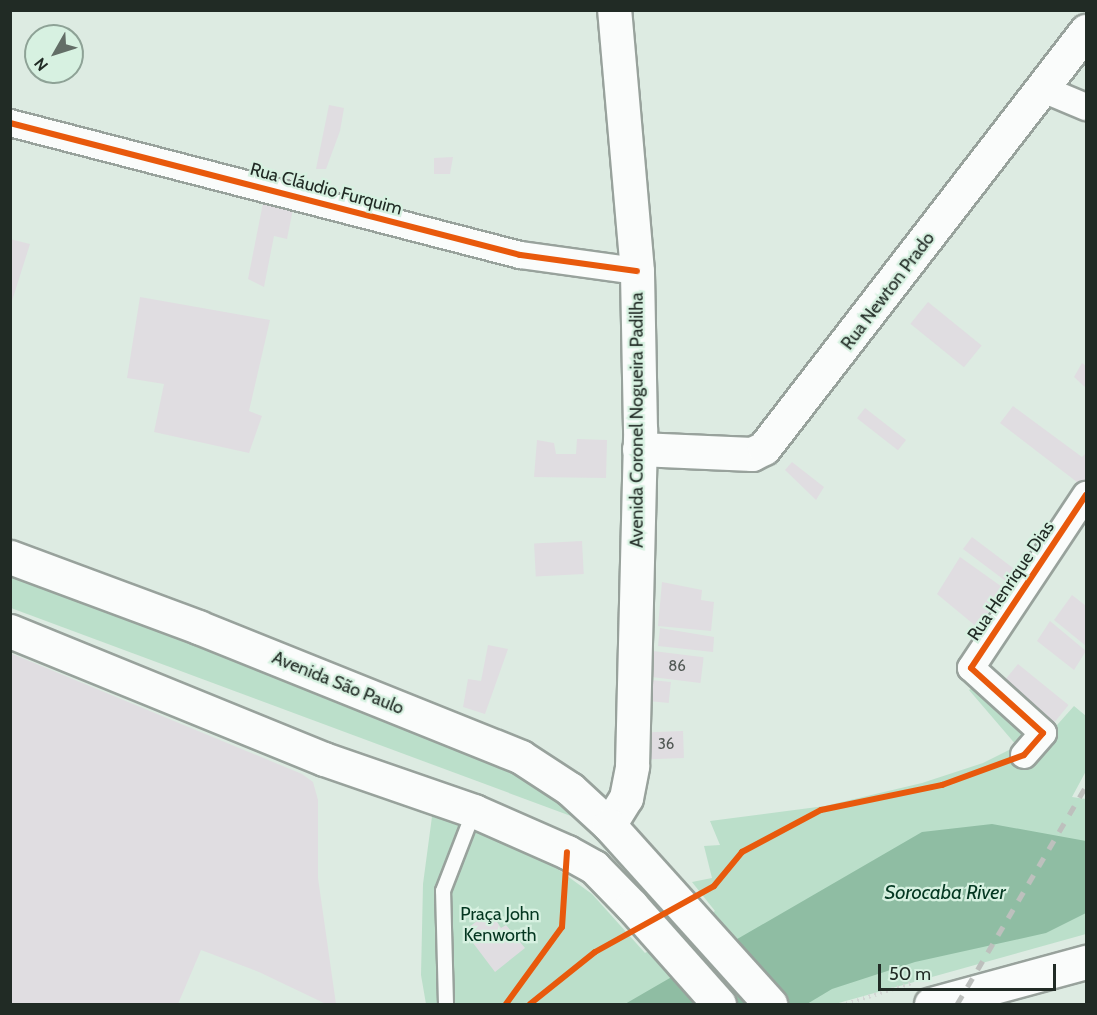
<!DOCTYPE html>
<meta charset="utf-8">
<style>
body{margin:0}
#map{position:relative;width:1097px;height:1015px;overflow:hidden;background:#ddebe2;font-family:Cabin,sans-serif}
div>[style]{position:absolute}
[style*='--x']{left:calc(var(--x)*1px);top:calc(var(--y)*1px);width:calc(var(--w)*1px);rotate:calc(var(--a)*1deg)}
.green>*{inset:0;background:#bbdfca}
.water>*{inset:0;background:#8fbda3}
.building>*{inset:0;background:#e0dde1;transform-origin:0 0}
.path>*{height:4px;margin-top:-2px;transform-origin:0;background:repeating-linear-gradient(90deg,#d2d6d4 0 1.5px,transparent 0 6px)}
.roads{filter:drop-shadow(2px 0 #98a29c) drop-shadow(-2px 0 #98a29c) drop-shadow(0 2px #98a29c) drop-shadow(0 -2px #98a29c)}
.service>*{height:14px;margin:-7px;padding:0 7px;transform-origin:7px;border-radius:7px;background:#fafcfb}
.minor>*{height:26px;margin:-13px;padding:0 13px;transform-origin:13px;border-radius:13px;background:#fafcfb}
.secondary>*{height:33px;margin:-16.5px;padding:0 16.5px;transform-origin:16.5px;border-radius:16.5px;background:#fafcfb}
.primary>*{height:33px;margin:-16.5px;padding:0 16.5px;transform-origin:16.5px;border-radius:16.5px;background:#fafcfb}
.trunk>*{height:33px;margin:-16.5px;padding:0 16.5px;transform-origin:16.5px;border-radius:16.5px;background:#fafcfb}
.rail>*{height:4.5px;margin-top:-2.25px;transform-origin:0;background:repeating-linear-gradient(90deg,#bdc0bd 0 10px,transparent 0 20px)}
.cycleway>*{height:6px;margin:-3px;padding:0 3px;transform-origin:3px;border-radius:3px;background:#e8590c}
span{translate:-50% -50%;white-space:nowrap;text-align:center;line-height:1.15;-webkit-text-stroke:4.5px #d7f1e1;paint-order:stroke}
.number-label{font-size:15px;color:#515854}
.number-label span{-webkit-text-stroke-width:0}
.street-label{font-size:18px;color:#212b25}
.park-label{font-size:18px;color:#033620}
.water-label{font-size:20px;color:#033721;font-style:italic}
.frame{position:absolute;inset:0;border:12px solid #212b25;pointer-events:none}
.north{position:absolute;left:24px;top:24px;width:60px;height:60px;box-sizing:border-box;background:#d7f1e1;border:2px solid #8ea296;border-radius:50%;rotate:231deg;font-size:16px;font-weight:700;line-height:24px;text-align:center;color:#212b25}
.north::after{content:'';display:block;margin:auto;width:21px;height:27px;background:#636e67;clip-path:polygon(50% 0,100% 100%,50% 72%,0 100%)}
.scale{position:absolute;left:878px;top:964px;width:178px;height:27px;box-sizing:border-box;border:3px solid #212b25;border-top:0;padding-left:8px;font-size:18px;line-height:21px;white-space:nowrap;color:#212b25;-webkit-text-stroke:4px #d7f1e1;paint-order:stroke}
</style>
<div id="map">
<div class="green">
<div style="clip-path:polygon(10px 576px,220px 652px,531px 775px,579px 819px,11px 608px)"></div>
<div style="clip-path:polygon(975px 686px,1032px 731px,1025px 761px,1074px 706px,1086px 716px,1086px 771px,1072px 797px,1086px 799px,1086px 934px,835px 1004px,426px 1004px,421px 975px,423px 884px,433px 809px,541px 857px,592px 894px,645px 953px,715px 911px,692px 882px,712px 878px,704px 846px,720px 845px,710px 821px,825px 806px,922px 783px,983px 763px,1017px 746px,969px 690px)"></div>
</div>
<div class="water">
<div style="clip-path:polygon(992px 824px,1086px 841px,1086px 913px,1046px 933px,915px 962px,832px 989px,807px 1004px,625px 1004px,922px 832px)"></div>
</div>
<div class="building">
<div style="clip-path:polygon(329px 105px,344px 108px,340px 131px,326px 169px,316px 169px)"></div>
<div style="clip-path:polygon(453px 157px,450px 174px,434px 174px,434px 158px)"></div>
<div style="clip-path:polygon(263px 203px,293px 209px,287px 239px,274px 236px,264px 287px,248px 279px)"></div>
<div style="clip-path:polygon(10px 239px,30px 244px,11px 304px,10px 304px)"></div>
<div style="clip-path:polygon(140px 297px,270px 320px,249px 411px,262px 416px,249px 453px,154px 432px,164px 384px,127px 378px)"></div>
<div style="left:928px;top:302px;width:69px;height:28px;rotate:39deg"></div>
<div style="clip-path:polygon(1082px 363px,1086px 366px,1086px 388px,1074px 377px)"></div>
<div style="clip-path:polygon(1013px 406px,1082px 457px,1086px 453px,1086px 489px,1000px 423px)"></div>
<div style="left:865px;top:408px;width:52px;height:13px;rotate:38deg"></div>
<div style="clip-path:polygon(577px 439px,607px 440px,606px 478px,534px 477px,537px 440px,554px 443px,556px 454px,576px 454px)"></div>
<div style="clip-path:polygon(792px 462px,824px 487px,816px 500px,785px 470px)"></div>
<div style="left:972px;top:537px;width:60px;height:15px;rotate:37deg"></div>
<div style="left:582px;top:541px;width:33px;height:48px;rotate:87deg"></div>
<div style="clip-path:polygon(960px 557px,1005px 589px,978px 628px,937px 594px)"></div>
<div style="clip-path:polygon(662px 582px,702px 590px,701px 600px,714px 602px,711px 631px,658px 626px)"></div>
<div style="clip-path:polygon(1072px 595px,1086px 606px,1086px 646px,1054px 620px)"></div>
<div style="clip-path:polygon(1050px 621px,1086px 651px,1074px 670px,1037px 641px)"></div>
<div style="clip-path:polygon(660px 628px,714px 637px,713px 652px,658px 646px)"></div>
<div style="clip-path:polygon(488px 645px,508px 649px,485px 714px,463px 707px,468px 679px,481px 681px)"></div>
<div style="left:653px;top:651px;width:51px;height:26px;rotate:7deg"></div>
<div style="clip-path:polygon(10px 653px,302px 774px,313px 782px,318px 800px,318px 878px,336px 1004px,326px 1004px,259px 972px,201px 950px,178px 1004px,10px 1004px)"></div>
<div style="left:1018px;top:664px;width:65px;height:23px;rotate:39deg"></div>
<div style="left:651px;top:680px;width:20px;height:21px;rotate:6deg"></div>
<div style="left:683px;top:731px;width:27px;height:33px;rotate:88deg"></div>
<div style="clip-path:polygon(490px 911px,501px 928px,506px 925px,525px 948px,495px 972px,464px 931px)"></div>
</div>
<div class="path">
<div style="--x:846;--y:1004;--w:69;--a:-17.7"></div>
</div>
<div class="roads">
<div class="service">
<div style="--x:446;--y:1004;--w:113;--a:-91.5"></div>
<div style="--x:443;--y:891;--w:86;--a:-68.8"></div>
</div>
<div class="minor">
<div style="--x:1043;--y:89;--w:47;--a:22.7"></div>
<div style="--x:10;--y:123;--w:527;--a:14.51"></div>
<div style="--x:520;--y:255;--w:118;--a:7.8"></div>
<div style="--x:1024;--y:755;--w:29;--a:-49"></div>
<div style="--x:1043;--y:733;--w:97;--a:-137.9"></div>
<div style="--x:971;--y:668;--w:208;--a:-56.4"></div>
</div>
<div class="secondary">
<div style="--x:639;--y:449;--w:113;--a:2.5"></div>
<div style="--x:752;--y:454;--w:13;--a:-27"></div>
<div style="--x:764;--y:448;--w:527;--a:-52.33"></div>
<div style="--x:609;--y:825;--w:32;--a:-58"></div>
<div style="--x:626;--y:798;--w:33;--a:-79"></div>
<div style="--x:632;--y:766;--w:337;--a:-88.6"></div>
<div style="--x:640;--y:429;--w:158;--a:-91.1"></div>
<div style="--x:637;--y:271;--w:262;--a:-95"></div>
</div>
<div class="primary">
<div style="--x:10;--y:557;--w:201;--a:20.4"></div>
<div style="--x:198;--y:627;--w:348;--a:21.9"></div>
<div style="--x:521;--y:757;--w:59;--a:33.1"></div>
<div style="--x:570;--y:789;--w:53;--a:42.7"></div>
<div style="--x:609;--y:825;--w:241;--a:48"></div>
<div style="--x:10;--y:631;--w:339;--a:22.2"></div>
<div style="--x:324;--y:759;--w:159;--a:19.1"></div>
<div style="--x:474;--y:811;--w:102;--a:23.8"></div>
<div style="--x:567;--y:852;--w:31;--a:29"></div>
<div style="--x:594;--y:867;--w:54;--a:45.7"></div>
<div style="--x:632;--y:906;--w:131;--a:48.4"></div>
</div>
<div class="trunk">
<div style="--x:931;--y:1004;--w:161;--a:-15.2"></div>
</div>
</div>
<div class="rail">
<div style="--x:957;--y:1004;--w:253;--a:-59.4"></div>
</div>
<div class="cycleway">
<div style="--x:10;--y:123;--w:527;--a:14.51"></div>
<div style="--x:520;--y:255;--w:118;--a:7.8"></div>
<div style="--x:506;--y:1004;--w:95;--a:-54"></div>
<div style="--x:562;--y:927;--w:75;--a:-86.2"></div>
<div style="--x:530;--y:1004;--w:83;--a:-38.7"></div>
<div style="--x:595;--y:952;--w:136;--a:-29"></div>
<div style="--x:714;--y:886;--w:44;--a:-50.5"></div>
<div style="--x:742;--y:852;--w:89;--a:-28"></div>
<div style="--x:821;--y:810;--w:124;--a:-11.7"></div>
<div style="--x:942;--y:785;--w:87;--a:-20.1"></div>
<div style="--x:1024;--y:755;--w:29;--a:-49"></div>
<div style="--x:1043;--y:733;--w:97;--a:-137.9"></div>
<div style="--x:971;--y:668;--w:208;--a:-56.4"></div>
</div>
<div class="number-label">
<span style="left:677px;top:667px">86</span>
<span style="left:666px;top:745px">36</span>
</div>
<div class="street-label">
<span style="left:326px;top:189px;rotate:15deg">Rua Cláudio Furquim</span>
<span style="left:888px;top:291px;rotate:-53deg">Rua Newton Prado</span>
<span style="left:637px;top:420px;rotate:-90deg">Avenida Coronel Nogueira Padilha</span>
<span style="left:1011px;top:581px;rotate:-56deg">Rua Henrique Dias</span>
<span style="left:338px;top:683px;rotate:22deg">Avenida São Paulo</span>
</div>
<div class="park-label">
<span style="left:500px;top:925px">Praça John<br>Kenworth</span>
</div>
<div class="water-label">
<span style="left:945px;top:892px">Sorocaba River</span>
</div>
<div class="frame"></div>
<div class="north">N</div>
<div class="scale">50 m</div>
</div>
